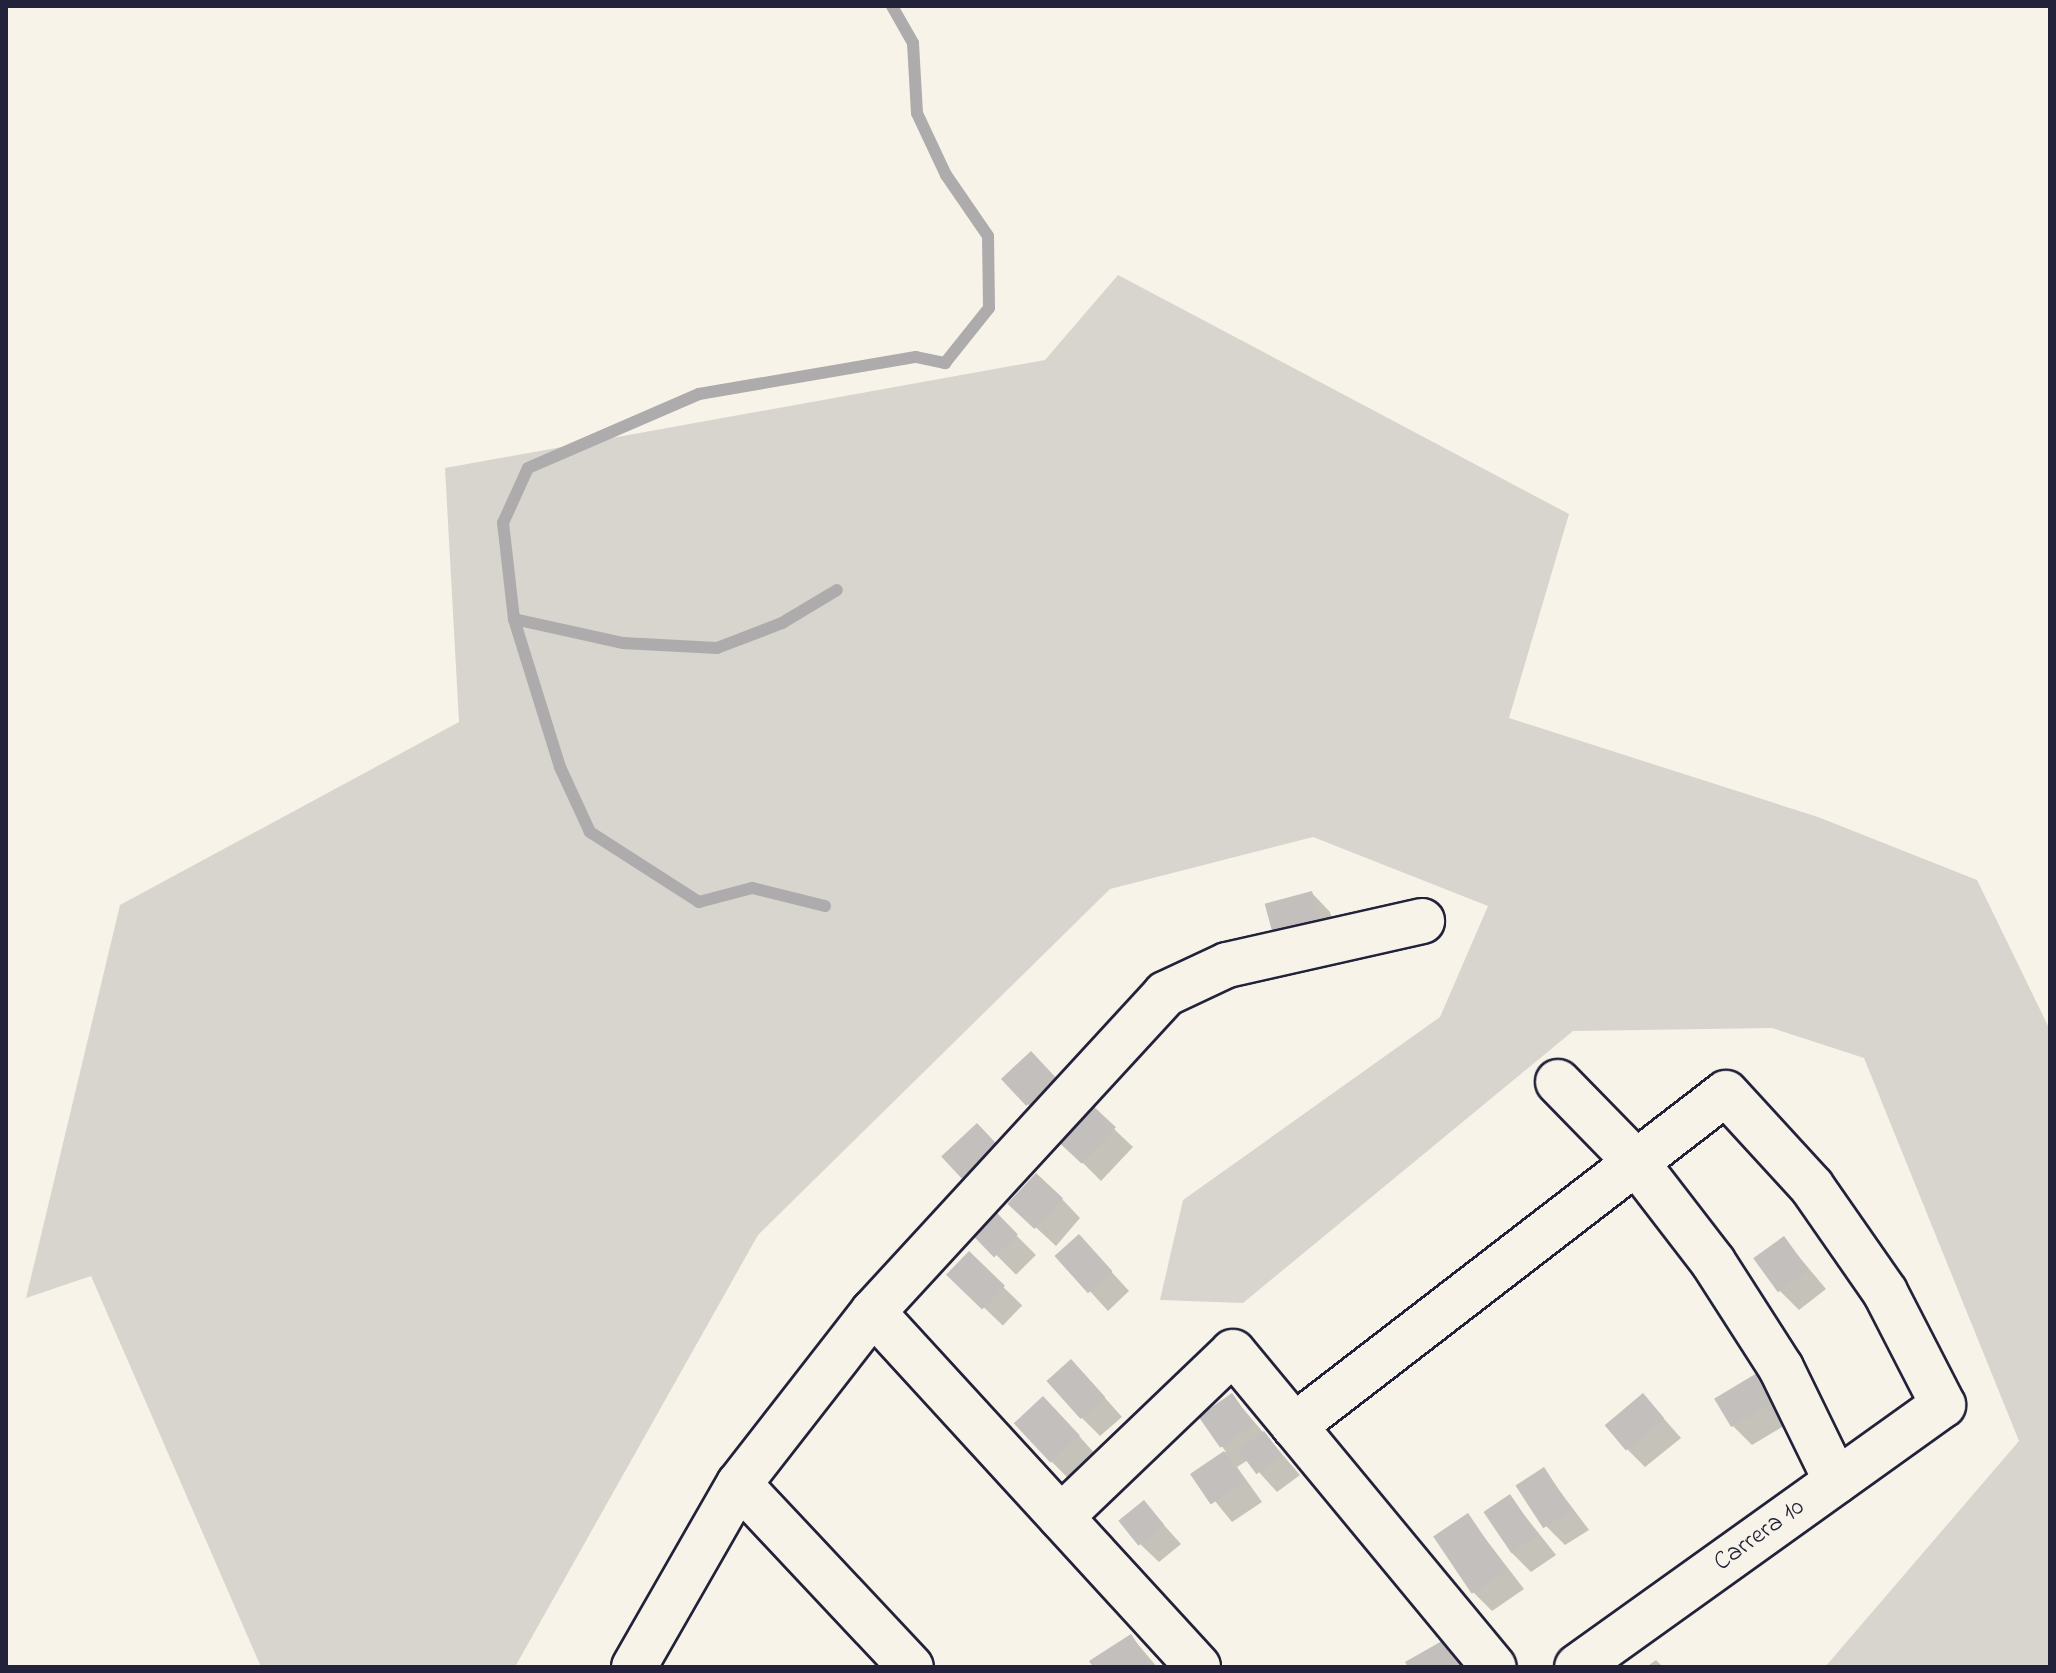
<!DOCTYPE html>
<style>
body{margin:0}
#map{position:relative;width:2056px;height:1673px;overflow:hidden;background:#f7f3e8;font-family:"Indie Flower",sans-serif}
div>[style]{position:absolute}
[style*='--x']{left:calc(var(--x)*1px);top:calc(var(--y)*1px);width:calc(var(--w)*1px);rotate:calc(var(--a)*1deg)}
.green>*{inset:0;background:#d8d5cf}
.shadow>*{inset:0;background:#0003;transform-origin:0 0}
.stream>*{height:12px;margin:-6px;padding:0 6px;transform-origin:6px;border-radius:6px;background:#aeabad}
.building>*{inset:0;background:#c2bfbd;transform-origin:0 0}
.roads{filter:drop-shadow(2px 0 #22223b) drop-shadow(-2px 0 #22223b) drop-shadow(0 2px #22223b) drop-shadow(0 -2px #22223b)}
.minor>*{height:44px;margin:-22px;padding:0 22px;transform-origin:22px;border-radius:22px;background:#f7f3e8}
span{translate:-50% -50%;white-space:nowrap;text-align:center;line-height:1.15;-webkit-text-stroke:6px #f7f3e8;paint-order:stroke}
.street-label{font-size:26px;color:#22223b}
.frame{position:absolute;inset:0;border:8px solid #22223b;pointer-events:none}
</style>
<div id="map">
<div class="green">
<div style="clip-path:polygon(1118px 275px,1569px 514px,1509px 718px,1818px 817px,1977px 880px,2050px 1030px,2050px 1667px,1825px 1667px,2019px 1441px,1864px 1058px,1772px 1028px,1573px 1031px,1243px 1303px,1160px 1300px,1183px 1200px,1440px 1017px,1488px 906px,1313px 837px,1110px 889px,758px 1235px,515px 1667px,261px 1667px,91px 1276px,26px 1298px,120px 905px,459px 722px,445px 468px,1045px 360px)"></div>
</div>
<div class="shadow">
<div style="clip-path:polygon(1312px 893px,1330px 912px,1338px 942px,1293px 953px)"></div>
<div style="clip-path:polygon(1050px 1072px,1073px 1098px,1046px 1123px,1003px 1078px)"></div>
<div style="clip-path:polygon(1114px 1129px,1133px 1147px,1101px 1181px,1060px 1140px)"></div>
<div style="clip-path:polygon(1062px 1199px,1080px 1218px,1056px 1246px,1030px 1222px)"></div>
<div style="left:997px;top:1216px;width:55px;height:28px;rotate:45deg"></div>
<div style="clip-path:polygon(1784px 1239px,1826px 1289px,1799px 1310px,1780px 1291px)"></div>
<div style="left:969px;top:1254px;width:74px;height:28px;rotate:44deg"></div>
<div style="clip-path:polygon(1058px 1256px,1097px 1256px,1129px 1291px,1108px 1311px)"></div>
<div style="clip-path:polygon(1756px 1376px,1792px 1421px,1752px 1445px,1733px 1426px)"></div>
<div style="clip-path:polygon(1090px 1381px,1122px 1417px,1100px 1436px,1081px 1417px)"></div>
<div style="clip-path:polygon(1643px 1395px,1681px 1438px,1645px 1467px,1626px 1448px)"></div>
<div style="clip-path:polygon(1232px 1396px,1300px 1475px,1277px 1492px,1248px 1460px,1237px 1467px,1262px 1502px,1232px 1522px,1193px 1474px,1226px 1452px,1201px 1417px)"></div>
<div style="clip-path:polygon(1062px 1417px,1097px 1456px,1071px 1481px,1052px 1462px)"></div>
<div style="clip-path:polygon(1544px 1470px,1589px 1530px,1565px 1545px,1546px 1526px)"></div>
<div style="clip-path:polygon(1510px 1497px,1556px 1555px,1531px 1572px,1512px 1553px)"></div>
<div style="clip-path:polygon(1144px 1503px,1181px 1544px,1159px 1562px,1140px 1544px)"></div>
<div style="clip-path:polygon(1468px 1516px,1524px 1589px,1492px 1611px,1473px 1592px)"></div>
<div style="clip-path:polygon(1131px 1636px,1157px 1667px,1096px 1667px)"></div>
<div style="clip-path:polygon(1442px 1643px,1463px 1667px,1410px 1667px)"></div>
<div style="clip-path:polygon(1656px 1660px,1663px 1667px,1646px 1667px)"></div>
</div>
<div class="stream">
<div style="--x:514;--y:619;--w:112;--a:12.4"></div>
<div style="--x:623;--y:643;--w:94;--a:3"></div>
<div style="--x:717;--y:648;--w:70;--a:-21"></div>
<div style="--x:782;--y:623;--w:64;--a:-31"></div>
<div style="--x:825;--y:906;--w:75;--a:-166.1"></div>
<div style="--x:752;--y:888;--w:55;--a:165.2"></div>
<div style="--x:699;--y:902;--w:130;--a:-147.3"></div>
<div style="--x:590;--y:832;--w:72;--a:-114.8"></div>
<div style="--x:560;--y:767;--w:155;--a:-107.3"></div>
<div style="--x:514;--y:619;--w:97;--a:-96.5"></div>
<div style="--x:503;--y:523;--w:60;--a:-65.6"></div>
<div style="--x:528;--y:468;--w:186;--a:-23.4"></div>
<div style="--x:699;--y:394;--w:220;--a:-9.7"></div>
<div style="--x:916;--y:357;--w:30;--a:12"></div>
<div style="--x:945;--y:363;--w:70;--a:-51.3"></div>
<div style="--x:989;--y:308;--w:72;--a:-90.8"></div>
<div style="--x:988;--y:236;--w:74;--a:-124.5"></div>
<div style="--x:946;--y:175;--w:68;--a:-115.1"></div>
<div style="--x:917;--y:113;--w:70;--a:-93.3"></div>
<div style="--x:913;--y:43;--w:43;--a:-119.6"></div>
</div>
<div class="building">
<div style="left:1312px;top:891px;width:34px;height:49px;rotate:75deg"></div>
<div style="left:1031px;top:1051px;width:37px;height:41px;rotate:47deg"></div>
<div style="left:1091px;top:1104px;width:34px;height:50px;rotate:43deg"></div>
<div style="left:977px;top:1123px;width:34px;height:49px;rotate:47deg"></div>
<div style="left:1036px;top:1173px;width:37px;height:42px;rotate:43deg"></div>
<div style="left:997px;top:1213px;width:30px;height:33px;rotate:46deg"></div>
<div style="left:1079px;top:1234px;width:50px;height:33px;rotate:48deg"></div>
<div style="left:1784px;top:1236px;width:42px;height:38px;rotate:54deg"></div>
<div style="left:969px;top:1251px;width:50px;height:33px;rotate:44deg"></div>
<div style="left:1071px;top:1359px;width:51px;height:33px;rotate:48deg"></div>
<div style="left:1757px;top:1373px;width:33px;height:50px;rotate:59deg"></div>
<div style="left:1232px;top:1393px;width:38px;height:41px;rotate:55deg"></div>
<div style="left:1643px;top:1393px;width:33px;height:50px;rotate:50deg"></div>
<div style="left:1043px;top:1396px;width:54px;height:40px;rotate:47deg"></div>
<div style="left:1264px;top:1431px;width:30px;height:32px;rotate:53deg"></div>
<div style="left:1224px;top:1451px;width:37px;height:41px;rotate:56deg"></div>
<div style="left:1544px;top:1467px;width:51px;height:34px;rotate:57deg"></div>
<div style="left:1510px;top:1494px;width:50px;height:32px;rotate:56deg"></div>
<div style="left:1144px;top:1500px;width:32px;height:33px;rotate:51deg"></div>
<div style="left:1468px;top:1513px;width:69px;height:42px;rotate:56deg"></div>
<div style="clip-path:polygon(1131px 1634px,1149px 1662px,1141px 1667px,1093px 1667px,1089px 1661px)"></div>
<div style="clip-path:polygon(1442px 1641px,1458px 1667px,1408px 1667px,1405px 1662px)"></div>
</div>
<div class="roads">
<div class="minor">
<div style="--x:1558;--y:1082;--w:112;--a:45.7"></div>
<div style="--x:1636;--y:1162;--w:126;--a:52.4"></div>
<div style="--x:1713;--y:1262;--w:126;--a:57.3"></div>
<div style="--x:1781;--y:1368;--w:126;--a:64"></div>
<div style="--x:873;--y:1312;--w:481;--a:47.5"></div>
<div style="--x:1294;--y:1426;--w:545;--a:-37.63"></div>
<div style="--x:1726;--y:1093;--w:127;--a:47.5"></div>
<div style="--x:1812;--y:1187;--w:128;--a:55.2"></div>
<div style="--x:1885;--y:1292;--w:127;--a:62.8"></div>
<div style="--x:1943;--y:1405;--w:450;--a:144.4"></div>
<div style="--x:739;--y:1484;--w:251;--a:46.8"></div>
<div style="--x:1061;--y:1517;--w:238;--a:-43.8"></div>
<div style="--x:1233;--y:1352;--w:409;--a:50.4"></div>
<div style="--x:634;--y:1667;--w:211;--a:-60.2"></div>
<div style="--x:739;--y:1484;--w:218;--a:-52.1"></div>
<div style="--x:873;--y:1312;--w:432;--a:-47.4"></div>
<div style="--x:1165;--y:994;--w:68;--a:-25.1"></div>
<div style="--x:1227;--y:965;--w:200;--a:-12.7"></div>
</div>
</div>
<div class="street-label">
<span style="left:1760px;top:1536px;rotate:-36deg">Carrera 10</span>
</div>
<div class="frame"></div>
</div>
